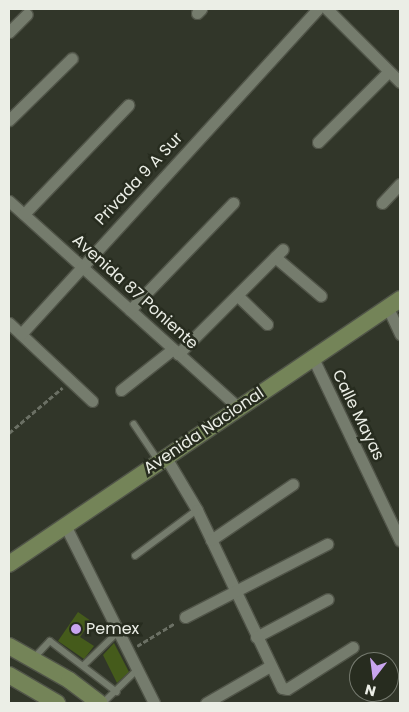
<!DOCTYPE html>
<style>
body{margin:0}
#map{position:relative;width:409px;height:712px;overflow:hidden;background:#313629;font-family:Poppins,sans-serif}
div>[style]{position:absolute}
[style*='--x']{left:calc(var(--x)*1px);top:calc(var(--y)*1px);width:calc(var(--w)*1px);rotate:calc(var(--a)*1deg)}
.building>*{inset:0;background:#455b1b}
.path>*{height:2.5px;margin-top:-1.25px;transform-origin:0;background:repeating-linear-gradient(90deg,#6b7064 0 5px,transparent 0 7.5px)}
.roads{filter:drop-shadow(1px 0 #505448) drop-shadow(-1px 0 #505448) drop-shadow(0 1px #505448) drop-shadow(0 -1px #505448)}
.service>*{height:5.5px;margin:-2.75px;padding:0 2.75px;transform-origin:2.75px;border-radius:2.75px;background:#757c6d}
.minor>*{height:11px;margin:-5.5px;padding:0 5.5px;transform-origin:5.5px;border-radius:5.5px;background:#757c6d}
.secondary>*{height:16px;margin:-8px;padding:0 8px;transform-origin:8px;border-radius:8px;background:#748458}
.dots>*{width:14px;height:14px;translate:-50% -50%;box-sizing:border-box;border:2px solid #272c1f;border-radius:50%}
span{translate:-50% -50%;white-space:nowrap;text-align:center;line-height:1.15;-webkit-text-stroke:5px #272c1f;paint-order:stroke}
.street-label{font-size:16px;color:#ebeee6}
.poi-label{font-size:16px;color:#ebeee6}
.left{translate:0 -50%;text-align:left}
.frame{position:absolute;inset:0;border:10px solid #ebeee6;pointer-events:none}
.north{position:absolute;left:349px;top:652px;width:50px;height:50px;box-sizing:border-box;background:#272c1f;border:1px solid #757a6f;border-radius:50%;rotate:195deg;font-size:14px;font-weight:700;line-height:20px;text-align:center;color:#ebeee6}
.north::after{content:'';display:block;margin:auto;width:18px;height:22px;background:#c9a5ee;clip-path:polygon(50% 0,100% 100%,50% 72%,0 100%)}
</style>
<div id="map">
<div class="building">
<div style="clip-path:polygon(78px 612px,91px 621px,80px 637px,94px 646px,84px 659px,58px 641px)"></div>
<div style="clip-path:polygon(114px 643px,129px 672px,117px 683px,103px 655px)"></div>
</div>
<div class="path">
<div style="--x:9;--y:433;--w:70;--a:-40.3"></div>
<div style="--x:137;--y:646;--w:44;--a:-31.2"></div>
</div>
<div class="roads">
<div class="service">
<div style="--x:134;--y:424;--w:45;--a:56"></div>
<div style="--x:135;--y:556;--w:77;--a:-36.6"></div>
<div style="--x:34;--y:658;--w:23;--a:-47"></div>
<div style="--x:50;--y:641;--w:84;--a:37.3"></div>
<div style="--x:83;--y:666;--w:49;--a:-44.2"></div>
<div style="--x:103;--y:703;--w:47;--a:-44.1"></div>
</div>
<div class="minor">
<div style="--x:327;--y:9;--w:103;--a:45"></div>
<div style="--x:197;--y:13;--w:6;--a:-45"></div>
<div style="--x:9;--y:32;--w:25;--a:-45"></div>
<div style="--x:9;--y:120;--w:88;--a:-44.5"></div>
<div style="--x:318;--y:142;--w:100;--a:-45"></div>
<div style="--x:9;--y:201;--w:309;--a:42"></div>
<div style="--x:382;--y:203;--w:26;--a:-47"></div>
<div style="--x:24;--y:214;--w:151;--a:-46.3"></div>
<div style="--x:275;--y:257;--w:60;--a:40.3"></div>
<div style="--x:239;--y:297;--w:39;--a:44"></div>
<div style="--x:388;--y:308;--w:29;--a:65"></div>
<div style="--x:130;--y:310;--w:149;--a:-46.1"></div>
<div style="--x:9;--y:323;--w:114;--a:43.2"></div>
<div style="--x:21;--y:334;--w:440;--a:-47.6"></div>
<div style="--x:178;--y:354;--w:148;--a:-45"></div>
<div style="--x:313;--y:358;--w:202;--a:64.5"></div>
<div style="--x:121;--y:390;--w:66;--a:-38.3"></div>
<div style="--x:165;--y:456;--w:63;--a:59.3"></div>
<div style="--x:197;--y:510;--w:197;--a:64.5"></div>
<div style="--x:282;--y:688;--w:5;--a:11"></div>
<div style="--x:287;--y:689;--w:78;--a:-32.5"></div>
<div style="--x:65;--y:525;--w:199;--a:63.4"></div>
<div style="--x:211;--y:540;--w:99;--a:-34.3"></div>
<div style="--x:185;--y:617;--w:160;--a:-27.2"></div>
<div style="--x:256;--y:637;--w:81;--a:-27.8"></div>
<div style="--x:206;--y:703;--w:74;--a:-30"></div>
</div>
<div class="secondary">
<div style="--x:9;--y:564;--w:472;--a:-34.1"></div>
<div style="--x:9;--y:646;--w:69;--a:29.5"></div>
<div style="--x:69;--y:680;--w:38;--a:37"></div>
<div style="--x:9;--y:675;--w:56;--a:30.3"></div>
</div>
</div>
<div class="dots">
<div style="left:76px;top:629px;background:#c9a5ee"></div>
</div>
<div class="street-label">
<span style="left:139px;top:179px;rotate:-47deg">Privada 9 A Sur</span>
<span style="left:135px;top:292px;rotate:42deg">Avenida 87 Poniente</span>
<span style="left:358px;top:415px;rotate:64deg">Calle Mayas</span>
<span style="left:204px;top:431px;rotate:-34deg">Avenida Nacional</span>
</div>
<div class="poi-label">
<span class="left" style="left:86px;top:629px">Pemex</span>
</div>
<div class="frame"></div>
<div class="north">N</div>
</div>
